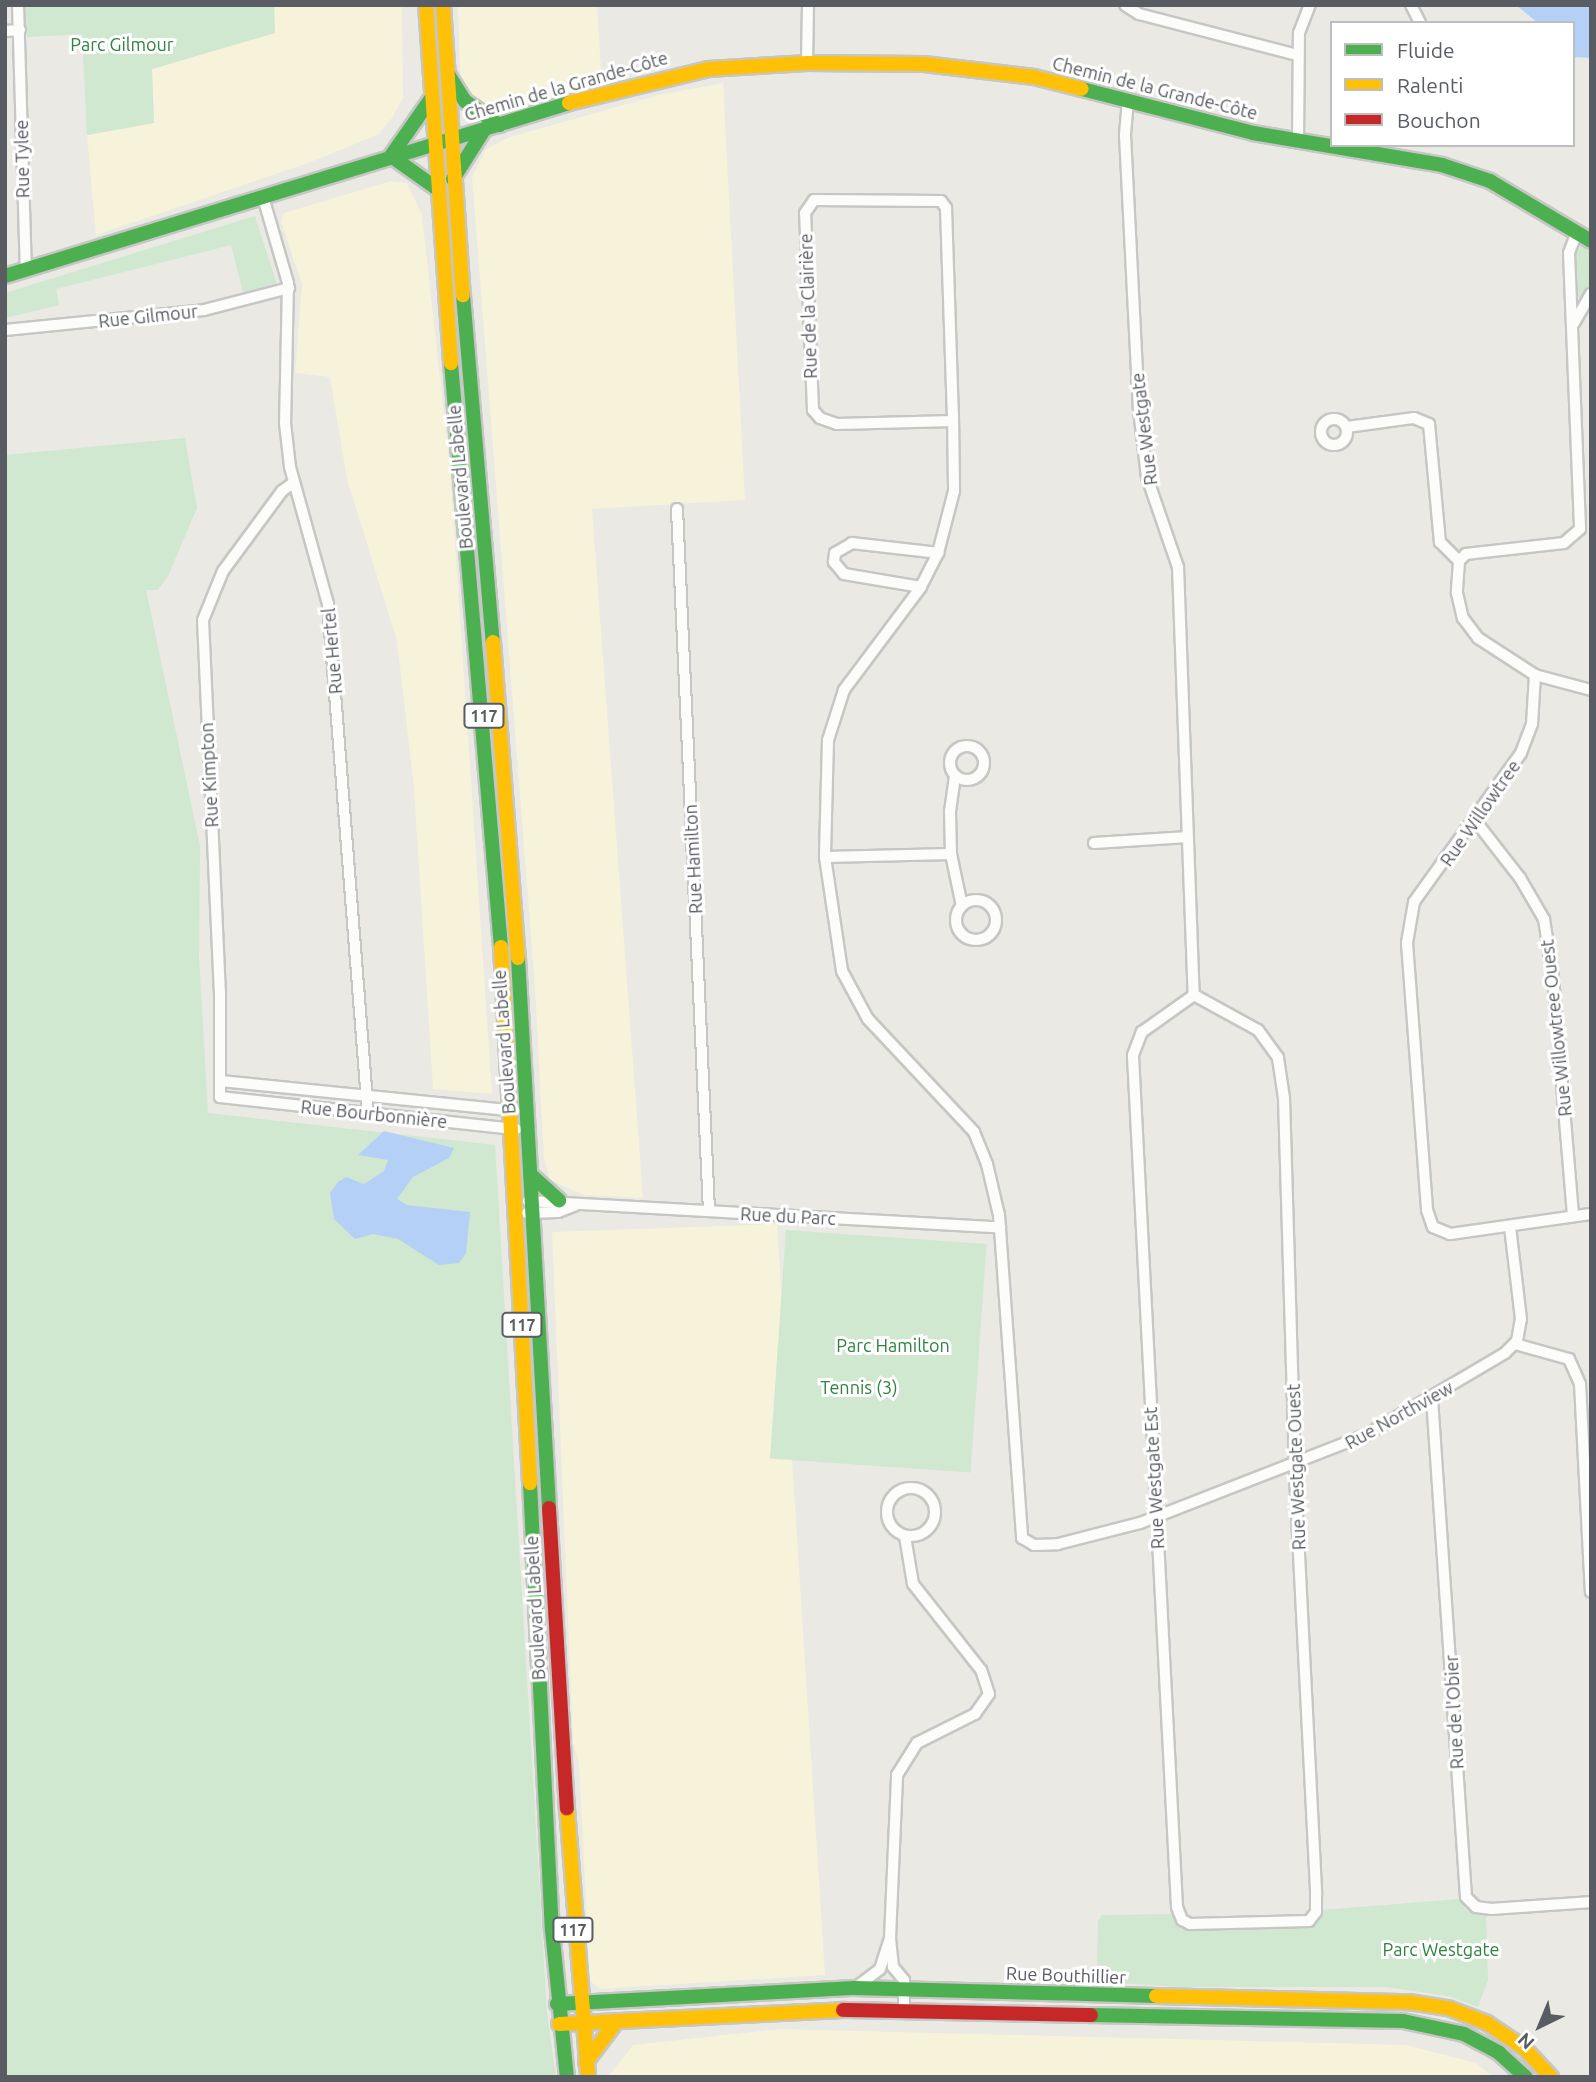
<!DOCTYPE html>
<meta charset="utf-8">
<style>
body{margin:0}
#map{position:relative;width:1596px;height:2082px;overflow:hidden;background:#eae9e3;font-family:Ubuntu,sans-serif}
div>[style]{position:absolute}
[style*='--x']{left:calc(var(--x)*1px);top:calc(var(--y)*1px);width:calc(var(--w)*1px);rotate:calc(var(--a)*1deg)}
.commercial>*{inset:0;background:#f6f3da}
.green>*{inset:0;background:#d0e7d0;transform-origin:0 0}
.water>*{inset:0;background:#b5d0f7}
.roads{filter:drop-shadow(2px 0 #c6c7c5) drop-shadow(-2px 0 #c6c7c5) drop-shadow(0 2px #c6c7c5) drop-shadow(0 -2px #c6c7c5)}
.street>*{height:10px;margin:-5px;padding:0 5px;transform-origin:5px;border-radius:5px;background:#fcfcfb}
.street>.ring{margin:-5px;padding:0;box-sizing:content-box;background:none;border:10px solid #fcfcfb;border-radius:50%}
.fast>*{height:14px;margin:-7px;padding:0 7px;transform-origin:7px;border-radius:7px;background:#4caf50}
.slow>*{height:14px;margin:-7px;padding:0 7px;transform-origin:7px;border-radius:7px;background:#ffc107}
.jam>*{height:14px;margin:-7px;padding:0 7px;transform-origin:7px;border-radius:7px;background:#c62828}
span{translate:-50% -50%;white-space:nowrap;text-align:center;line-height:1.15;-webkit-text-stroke:6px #fff;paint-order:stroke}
.shield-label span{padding:2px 5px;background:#fff;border:2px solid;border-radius:5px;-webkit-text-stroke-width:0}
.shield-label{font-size:16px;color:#595c62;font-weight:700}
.park-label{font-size:18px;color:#308240}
.street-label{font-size:18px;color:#595c62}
.frame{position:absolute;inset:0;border:7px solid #595c62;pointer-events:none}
.legend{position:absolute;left:1330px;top:21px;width:245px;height:126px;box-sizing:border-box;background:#fff;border:2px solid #bdbec0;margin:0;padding:9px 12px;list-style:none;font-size:21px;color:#595c62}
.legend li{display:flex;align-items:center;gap:14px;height:35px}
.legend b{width:35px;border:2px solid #bdbec0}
.north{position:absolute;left:1505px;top:1991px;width:70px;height:70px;-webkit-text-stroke:5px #fff;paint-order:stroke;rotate:223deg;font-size:19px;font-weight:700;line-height:28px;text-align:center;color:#595c62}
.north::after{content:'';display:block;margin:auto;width:24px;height:32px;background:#595c62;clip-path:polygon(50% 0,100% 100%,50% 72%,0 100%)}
</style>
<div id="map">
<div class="commercial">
<div style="clip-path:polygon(273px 5px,402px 5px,403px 98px,392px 118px,379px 134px,311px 162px,96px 235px,87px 135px,154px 123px,152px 69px,274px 33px)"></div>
<div style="clip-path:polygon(458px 5px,597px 5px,602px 86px,507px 109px,487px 108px,475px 101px,460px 76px)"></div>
<div style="clip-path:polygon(723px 83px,745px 500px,592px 509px,643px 1198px,584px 1195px,550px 1180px,544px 1159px,535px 988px,472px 177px,486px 149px,510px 137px,659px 95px)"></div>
<div style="clip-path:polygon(391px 181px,407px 183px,422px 215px,450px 468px,492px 1094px,433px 1089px,414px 788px,397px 641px,347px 479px,330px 377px,295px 373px,302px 284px,281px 222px,284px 213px)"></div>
<div style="clip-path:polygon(777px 1224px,825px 1975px,600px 1989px,590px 1981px,579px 1763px,573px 1743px,552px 1232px)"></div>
<div style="clip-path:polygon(779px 2029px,1406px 2045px,1476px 2063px,1493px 2077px,608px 2077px,633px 2045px)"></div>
</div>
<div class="green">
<div style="clip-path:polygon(25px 5px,274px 5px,275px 33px,152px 69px,154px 123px,87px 135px,82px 34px,27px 37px)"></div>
<div style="clip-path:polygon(255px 216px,277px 284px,243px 292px,231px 245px,56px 289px,59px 305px,5px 318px,5px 293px)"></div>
<div style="clip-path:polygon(1581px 247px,1591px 250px,1591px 285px,1580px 298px,1575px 295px,1573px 257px)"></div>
<div style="clip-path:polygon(185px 438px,197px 508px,168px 576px,158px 590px,146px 590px,200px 846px,199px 956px,208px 1113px,495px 1145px,547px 2013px,556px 2077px,5px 2077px,5px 455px)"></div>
<div style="left:786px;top:1230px;width:201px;height:229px;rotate:4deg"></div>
<div style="clip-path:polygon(1460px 1899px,1466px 1911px,1486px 1914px,1488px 1980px,1478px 2007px,1448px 1996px,1387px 1987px,1181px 1987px,1105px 1982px,1105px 1976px,1097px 1976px,1098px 1921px,1102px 1915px,1173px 1914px,1182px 1929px,1247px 1929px,1316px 1925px,1321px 1910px)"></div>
</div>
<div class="water">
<div style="clip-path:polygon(1516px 5px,1591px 5px,1591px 58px,1573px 57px,1573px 23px,1538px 23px)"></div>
<div style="clip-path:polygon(384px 1131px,454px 1148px,449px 1158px,413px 1177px,397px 1199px,407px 1205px,470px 1212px,466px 1253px,459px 1263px,439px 1265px,398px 1239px,373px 1234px,355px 1239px,334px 1219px,330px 1193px,338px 1182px,346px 1177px,364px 1184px,384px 1171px,388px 1160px,358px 1155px)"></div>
</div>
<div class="roads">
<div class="street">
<div style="--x:18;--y:5;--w:266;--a:88.3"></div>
<div style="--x:1125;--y:5;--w:17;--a:33"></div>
<div style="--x:1139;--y:14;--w:163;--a:14.5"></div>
<div style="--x:1411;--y:5;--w:20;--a:63"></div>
<div style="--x:5;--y:31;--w:15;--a:-4"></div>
<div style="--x:807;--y:63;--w:58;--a:-89"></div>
<div style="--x:1128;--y:100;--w:35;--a:95"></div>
<div style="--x:1125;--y:135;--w:275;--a:87.1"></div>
<div style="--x:1139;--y:410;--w:67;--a:83.2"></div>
<div style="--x:1147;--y:477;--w:95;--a:71"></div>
<div style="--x:1178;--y:567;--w:428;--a:87.9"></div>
<div style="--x:1298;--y:142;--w:109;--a:-89.5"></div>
<div style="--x:1299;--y:33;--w:30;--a:-69"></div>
<div style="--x:263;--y:197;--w:90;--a:73.8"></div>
<div style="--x:288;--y:283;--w:140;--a:91.2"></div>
<div style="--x:285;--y:423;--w:44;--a:83.5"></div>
<div style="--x:290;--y:467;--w:142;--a:74.5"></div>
<div style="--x:328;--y:604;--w:511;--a:85.51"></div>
<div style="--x:1577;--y:232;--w:22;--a:111"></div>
<div style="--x:1569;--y:253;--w:276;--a:87.7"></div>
<div style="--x:1580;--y:529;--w:21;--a:139"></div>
<div style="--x:1564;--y:543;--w:99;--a:173.6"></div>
<div style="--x:1466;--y:554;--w:10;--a:135"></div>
<div style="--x:1459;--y:561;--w:32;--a:94"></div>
<div style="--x:1457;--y:593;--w:26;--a:77"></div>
<div style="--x:1463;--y:618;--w:25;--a:53"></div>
<div style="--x:1478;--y:638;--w:68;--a:33"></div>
<div style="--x:1535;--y:675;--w:58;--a:15"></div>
<div style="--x:1574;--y:323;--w:34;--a:-60"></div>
<div style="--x:5;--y:330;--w:200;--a:-5.7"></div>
<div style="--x:204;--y:310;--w:88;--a:-14.5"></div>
<div class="ring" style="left:1321px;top:419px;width:16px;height:16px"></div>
<div style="--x:953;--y:421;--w:116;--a:178.5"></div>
<div style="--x:837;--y:424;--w:18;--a:-161"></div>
<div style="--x:820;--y:418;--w:11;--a:-131"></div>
<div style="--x:813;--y:410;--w:197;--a:-92.3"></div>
<div style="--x:805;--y:213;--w:16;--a:-55"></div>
<div style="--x:814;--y:200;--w:127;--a:0.5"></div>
<div style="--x:941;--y:201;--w:9;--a:54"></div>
<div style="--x:946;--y:208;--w:207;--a:88.1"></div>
<div style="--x:953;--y:415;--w:76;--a:89.2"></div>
<div style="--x:954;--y:491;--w:64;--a:104.5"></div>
<div style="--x:938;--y:553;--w:38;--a:117"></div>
<div style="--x:921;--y:587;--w:129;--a:126.8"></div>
<div style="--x:844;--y:690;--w:52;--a:107.7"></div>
<div style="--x:828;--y:740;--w:117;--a:91.5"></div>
<div style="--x:825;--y:857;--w:115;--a:81.5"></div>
<div style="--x:842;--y:971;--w:55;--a:61.6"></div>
<div style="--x:868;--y:1019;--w:155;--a:46.8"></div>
<div style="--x:974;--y:1132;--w:35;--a:68"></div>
<div style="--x:987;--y:1164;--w:52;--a:76.8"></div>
<div style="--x:999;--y:1215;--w:324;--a:85.9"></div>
<div style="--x:1022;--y:1538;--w:14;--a:30"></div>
<div style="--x:1034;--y:1545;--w:24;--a:-2"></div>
<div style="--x:1058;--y:1544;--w:85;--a:-14.4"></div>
<div style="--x:1140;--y:1523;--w:243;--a:-21.3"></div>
<div style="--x:1366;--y:1435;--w:161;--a:-30.5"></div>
<div style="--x:1505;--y:1353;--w:17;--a:-45"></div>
<div style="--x:1517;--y:1341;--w:22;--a:-80"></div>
<div style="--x:1521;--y:1319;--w:93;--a:-96.8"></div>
<div style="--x:1347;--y:427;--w:68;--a:-7.7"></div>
<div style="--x:1414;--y:418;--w:16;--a:22"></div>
<div style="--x:1429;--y:424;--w:119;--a:84.7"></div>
<div style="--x:1440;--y:542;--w:27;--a:45"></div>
<div style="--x:293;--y:483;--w:14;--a:144"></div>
<div style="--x:282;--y:491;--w:99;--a:126.4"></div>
<div style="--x:223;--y:571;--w:53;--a:112.2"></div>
<div style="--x:203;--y:620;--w:373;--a:87.4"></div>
<div style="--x:220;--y:993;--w:104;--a:90"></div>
<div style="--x:220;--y:1097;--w:298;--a:6.2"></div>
<div style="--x:677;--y:509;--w:702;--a:87.39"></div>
<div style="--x:921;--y:587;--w:78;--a:-170.4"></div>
<div style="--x:844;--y:574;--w:16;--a:-130"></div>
<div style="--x:834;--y:562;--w:9;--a:-84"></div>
<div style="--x:835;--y:553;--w:20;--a:-30"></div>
<div style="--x:852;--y:543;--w:87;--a:6.6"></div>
<div style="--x:1535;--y:675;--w:49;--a:93.5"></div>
<div style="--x:1532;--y:724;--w:31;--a:111"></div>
<div style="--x:1521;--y:753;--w:183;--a:125.7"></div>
<div style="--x:1414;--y:902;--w:42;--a:99.7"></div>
<div style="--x:1407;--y:943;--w:268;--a:85.7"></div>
<div style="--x:1427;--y:1210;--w:18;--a:71"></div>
<div style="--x:1433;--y:1227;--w:18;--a:22"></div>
<div style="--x:1450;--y:1234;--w:142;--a:-8.1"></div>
<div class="ring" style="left:950px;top:746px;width:24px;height:24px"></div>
<div style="--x:955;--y:776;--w:35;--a:98"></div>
<div style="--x:950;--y:811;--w:43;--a:88.7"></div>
<div style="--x:951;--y:854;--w:53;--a:78.1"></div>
<div style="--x:1474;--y:819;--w:75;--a:52.1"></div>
<div style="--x:1520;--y:878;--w:48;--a:59.7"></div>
<div style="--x:1544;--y:919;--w:59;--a:81.2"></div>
<div style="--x:1553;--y:977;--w:240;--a:85.2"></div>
<div style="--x:1094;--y:843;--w:94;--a:-3.7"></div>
<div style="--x:825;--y:857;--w:126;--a:-1.4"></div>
<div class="ring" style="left:956px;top:900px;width:30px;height:30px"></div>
<div style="--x:1194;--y:995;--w:73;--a:28.7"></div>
<div style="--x:1258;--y:1030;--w:34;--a:54"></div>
<div style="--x:1278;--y:1058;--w:40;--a:81.5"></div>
<div style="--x:1284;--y:1098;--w:377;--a:88.3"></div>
<div style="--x:1295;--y:1475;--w:420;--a:87.1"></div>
<div style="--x:1316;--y:1894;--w:18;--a:90"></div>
<div style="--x:1316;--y:1912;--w:11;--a:128"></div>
<div style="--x:1309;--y:1921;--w:119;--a:178.6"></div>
<div style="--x:1190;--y:1924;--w:9;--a:-153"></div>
<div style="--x:1182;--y:1920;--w:14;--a:-111"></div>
<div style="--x:1177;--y:1907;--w:853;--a:-92.96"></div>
<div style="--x:1133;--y:1055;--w:25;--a:-69"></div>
<div style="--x:1142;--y:1032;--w:64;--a:-35.4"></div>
<div style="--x:221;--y:1081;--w:295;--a:5.8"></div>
<div style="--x:528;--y:1201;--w:473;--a:3.2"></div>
<div style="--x:527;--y:1213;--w:31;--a:-2"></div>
<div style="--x:558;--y:1212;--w:19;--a:-21"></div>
<div style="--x:1515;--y:1344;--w:56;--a:15.5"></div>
<div style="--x:1569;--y:1359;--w:27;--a:66"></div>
<div style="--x:1580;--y:1384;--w:208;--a:87"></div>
<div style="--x:1432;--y:1398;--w:500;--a:86.1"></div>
<div style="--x:1466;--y:1897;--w:14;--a:45"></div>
<div style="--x:1476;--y:1907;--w:16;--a:7"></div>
<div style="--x:1492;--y:1909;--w:99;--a:-4"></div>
<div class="ring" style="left:887px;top:1488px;width:38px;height:38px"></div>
<div style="--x:855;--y:1988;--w:31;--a:-37"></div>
<div style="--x:880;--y:1969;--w:33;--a:-72"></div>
<div style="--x:904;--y:2011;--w:31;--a:-90"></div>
<div style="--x:904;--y:1980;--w:17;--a:-130"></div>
<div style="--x:893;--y:1967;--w:29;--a:-96"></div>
<div style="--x:890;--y:1938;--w:163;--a:-87.5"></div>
<div style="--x:897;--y:1775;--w:38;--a:-58"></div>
<div style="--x:917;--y:1743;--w:65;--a:-26.6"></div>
<div style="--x:975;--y:1714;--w:24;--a:-55"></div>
<div style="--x:989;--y:1694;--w:25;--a:-108"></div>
<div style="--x:981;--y:1670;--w:110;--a:-128.3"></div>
<div style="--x:913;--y:1584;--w:49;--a:-99.5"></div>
</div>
<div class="fast">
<div style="--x:448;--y:74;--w:32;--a:58"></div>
<div style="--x:465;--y:101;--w:42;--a:35.2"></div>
<div style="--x:1082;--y:89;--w:177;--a:14.4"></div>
<div style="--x:1253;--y:133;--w:192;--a:9.6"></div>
<div style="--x:1442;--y:165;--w:51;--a:18.4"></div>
<div style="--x:1490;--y:181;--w:117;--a:30.7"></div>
<div style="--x:430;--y:100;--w:68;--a:124.9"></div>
<div style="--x:391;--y:156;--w:55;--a:35.4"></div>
<div style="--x:453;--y:179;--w:58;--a:-57.7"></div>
<div style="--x:5;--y:276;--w:590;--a:-17.05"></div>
<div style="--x:463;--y:295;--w:348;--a:85.1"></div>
<div style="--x:451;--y:363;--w:586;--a:85.11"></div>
<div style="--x:518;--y:958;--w:551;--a:86.77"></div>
<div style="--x:531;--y:1175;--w:38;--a:42"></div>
<div style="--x:530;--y:1483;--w:448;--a:87.2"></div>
<div style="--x:552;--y:1930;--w:148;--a:84.2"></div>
<div style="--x:557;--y:2004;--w:298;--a:-3.1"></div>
<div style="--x:855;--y:1988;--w:301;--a:1.5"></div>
<div style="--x:1091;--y:2015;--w:312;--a:1.1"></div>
<div style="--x:1403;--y:2021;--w:62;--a:12"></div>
<div style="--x:1464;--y:2034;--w:40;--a:28"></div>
<div style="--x:1499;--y:2053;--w:36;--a:42"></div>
</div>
<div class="slow">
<div style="--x:426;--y:5;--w:359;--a:86"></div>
<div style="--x:443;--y:5;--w:291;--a:86.1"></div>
<div style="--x:569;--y:103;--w:143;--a:-13.7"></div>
<div style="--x:708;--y:69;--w:99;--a:-3.5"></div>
<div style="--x:807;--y:63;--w:117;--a:0.5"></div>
<div style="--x:924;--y:64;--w:111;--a:6.7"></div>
<div style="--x:1034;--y:77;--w:49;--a:14"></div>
<div style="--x:493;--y:642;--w:317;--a:85.5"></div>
<div style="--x:501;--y:947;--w:537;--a:86.9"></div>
<div style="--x:567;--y:1808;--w:270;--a:85.5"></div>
<div style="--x:1156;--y:1996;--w:253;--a:1.4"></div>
<div style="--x:1409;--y:2002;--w:39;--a:9"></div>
<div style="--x:1448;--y:2008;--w:42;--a:21"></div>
<div style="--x:1487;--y:2023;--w:45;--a:34"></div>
<div style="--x:1524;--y:2048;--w:40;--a:47"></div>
<div style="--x:559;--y:2024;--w:284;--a:-2.8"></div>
<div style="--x:586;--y:2062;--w:50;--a:-53.1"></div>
</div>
<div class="jam">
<div style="--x:549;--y:1508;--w:301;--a:86.6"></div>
<div style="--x:843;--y:2010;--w:248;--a:1.2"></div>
</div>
</div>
<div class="shield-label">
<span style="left:484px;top:716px">117</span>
<span style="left:522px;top:1325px">117</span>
<span style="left:573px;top:1930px">117</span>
</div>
<div class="park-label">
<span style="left:122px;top:44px">Parc Gilmour</span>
<span style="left:893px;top:1345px">Parc Hamilton</span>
<span style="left:859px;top:1387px">Tennis (3)</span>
<span style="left:1441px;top:1949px">Parc Westgate</span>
</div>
<div class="street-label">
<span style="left:566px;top:86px;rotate:-16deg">Chemin de la Grande-Côte</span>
<span style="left:1155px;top:88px;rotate:14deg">Chemin de la Grande-Côte</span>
<span style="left:22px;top:159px;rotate:-91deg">Rue Tylee</span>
<span style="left:808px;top:306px;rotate:-92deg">Rue de la Clairière</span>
<span style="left:148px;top:316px;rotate:-6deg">Rue Gilmour</span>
<span style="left:1144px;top:429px;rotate:-97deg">Rue Westgate</span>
<span style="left:460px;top:477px;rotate:-95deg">Boulevard Labelle</span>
<span style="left:332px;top:651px;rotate:-95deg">Rue Hertel</span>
<span style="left:209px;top:775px;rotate:-93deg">Rue Kimpton</span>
<span style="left:1480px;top:813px;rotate:-55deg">Rue Willowtree</span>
<span style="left:693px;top:859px;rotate:-93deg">Rue Hamilton</span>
<span style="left:1556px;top:1028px;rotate:-96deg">Rue Willowtree Ouest</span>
<span style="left:504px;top:1042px;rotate:-94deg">Boulevard Labelle</span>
<span style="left:374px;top:1114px;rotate:6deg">Rue Bourbonnière</span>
<span style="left:788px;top:1216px;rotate:3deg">Rue du Parc</span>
<span style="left:1399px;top:1415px;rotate:-29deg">Rue Northview</span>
<span style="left:1296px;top:1467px;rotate:-92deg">Rue Westgate Ouest</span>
<span style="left:1154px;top:1478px;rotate:-93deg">Rue Westgate Est</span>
<span style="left:535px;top:1608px;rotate:-93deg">Boulevard Labelle</span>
<span style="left:1454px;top:1712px;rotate:-93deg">Rue de l'Obier</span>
<span style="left:1066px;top:1975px;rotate:2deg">Rue Bouthillier</span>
</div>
<div class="frame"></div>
<ul class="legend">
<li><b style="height:9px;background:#4caf50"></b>Fluide</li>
<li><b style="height:9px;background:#ffc107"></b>Ralenti</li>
<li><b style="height:9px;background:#c62828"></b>Bouchon</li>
</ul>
<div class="north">N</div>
</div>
